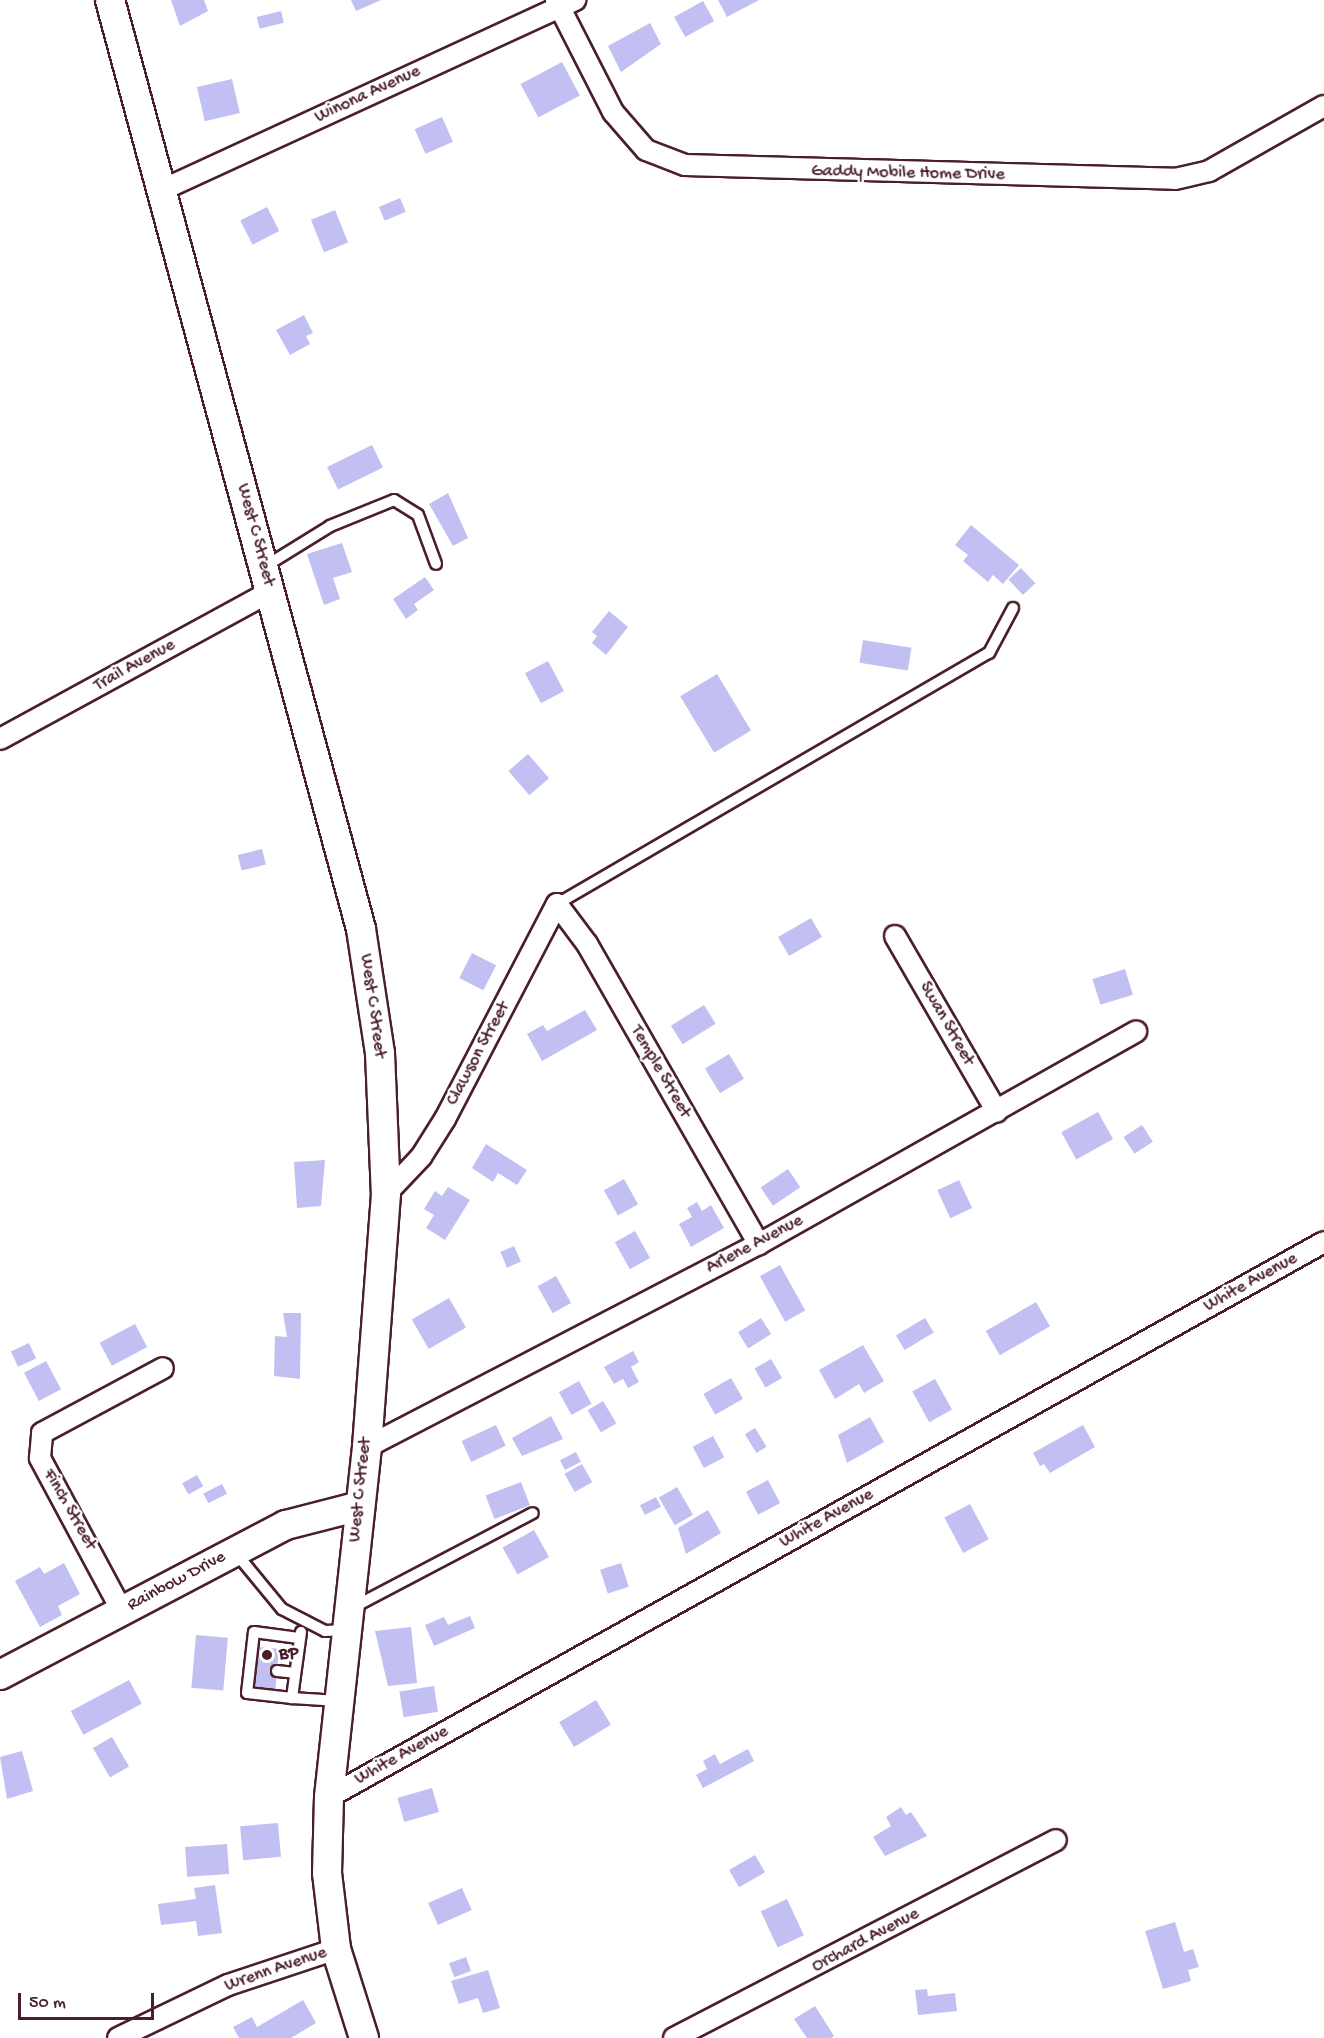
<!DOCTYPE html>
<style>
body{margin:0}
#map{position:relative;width:1324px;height:2038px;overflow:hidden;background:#fff;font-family:"Gochi Hand",sans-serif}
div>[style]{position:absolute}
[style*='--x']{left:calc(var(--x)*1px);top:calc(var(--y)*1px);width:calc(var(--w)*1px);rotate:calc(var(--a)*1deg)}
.building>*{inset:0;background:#c2c0f2;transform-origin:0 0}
.roads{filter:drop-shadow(2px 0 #4a1f2b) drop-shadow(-2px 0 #4a1f2b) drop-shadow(0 2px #4a1f2b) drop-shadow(0 -2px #4a1f2b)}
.lane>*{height:10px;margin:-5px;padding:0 5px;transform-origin:5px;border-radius:5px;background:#fff}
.street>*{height:20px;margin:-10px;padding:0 10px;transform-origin:10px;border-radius:10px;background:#fff}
.secondary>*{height:28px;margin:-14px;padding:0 14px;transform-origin:14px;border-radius:14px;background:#fff}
.dots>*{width:16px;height:16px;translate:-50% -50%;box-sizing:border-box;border:3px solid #fff;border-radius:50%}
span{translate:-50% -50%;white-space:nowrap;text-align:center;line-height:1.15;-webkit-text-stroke:4.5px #fff;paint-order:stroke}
.street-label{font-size:18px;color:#4a1f2b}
.poi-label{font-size:18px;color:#4a1f2b;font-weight:700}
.left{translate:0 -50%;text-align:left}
.scale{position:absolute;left:18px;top:1993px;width:136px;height:27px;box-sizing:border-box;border:3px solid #4a1f2b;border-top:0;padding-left:8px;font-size:18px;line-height:21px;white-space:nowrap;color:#4a1f2b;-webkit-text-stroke:4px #fff;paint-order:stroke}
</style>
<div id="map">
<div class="building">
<div style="clip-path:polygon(171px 0,204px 0,208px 11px,180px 26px)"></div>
<div style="clip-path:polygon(351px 0,381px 0,356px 11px)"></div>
<div style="clip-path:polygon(718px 0,759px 0,727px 17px)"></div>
<div style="left:703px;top:1px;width:23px;height:33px;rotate:61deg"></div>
<div style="left:281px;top:11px;width:12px;height:25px;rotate:76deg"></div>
<div style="clip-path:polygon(650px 23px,661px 44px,621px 72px,608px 46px)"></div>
<div style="left:562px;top:62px;width:38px;height:47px;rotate:62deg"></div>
<div style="left:232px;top:79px;width:35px;height:36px;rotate:77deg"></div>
<div style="left:442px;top:117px;width:27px;height:30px;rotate:66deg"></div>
<div style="left:400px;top:198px;width:15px;height:23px;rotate:67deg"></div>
<div style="left:267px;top:207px;width:27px;height:30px;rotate:63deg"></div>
<div style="left:335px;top:210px;width:35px;height:26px;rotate:68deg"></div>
<div style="clip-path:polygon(304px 315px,313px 333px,306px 336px,310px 344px,290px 355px,276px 330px)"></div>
<div style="left:372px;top:445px;width:25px;height:50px;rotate:64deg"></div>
<div style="clip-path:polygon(448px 493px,468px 538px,453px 546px,429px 504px)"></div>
<div style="clip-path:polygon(971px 525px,1019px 565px,1003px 584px,993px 575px,988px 582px,963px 561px,968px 555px,955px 545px)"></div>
<div style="clip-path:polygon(342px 543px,352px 572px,333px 578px,340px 599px,324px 605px,307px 554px)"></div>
<div style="left:1021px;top:568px;width:21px;height:17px;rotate:47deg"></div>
<div style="clip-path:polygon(425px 577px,434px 590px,414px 604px,418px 610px,406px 619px,393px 599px)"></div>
<div style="clip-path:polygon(609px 611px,628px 627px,606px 655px,592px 643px,597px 636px,592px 632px)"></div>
<div style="left:863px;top:640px;width:49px;height:23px;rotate:9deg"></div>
<div style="left:548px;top:661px;width:34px;height:26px;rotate:62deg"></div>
<div style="left:717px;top:674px;width:66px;height:43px;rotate:59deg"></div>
<div style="left:528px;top:754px;width:32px;height:26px;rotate:49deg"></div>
<div style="left:262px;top:849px;width:16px;height:25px;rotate:76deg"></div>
<div style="left:811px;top:918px;width:22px;height:38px;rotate:60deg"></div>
<div style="left:472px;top:953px;width:27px;height:28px;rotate:27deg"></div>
<div style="left:1125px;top:969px;width:27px;height:34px;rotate:73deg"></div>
<div style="left:704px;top:1005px;width:22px;height:39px;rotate:58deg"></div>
<div style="clip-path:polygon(585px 1010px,597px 1030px,542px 1061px,527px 1034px,543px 1025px,547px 1031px)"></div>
<div style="left:729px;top:1054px;width:29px;height:28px;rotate:59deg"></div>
<div style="left:1098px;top:1112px;width:31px;height:42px;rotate:61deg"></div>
<div style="left:1142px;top:1125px;width:20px;height:22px;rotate:57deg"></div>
<div style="clip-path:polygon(486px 1144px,527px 1170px,517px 1185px,498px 1173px,493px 1182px,472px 1168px)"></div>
<div style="clip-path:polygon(325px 1160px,321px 1206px,297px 1208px,294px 1162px)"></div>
<div style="left:788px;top:1169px;width:22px;height:33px;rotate:56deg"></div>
<div style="left:624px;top:1179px;width:29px;height:23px;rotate:61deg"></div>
<div style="left:959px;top:1180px;width:31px;height:24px;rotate:65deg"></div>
<div style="clip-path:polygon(448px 1187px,470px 1200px,445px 1240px,426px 1228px,434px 1215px,424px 1209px,435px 1191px,442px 1196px)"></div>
<div style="clip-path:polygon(697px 1202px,702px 1211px,711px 1205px,724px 1228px,691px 1247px,679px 1224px,692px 1217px,687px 1208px)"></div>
<div style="left:635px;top:1231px;width:31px;height:23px;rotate:61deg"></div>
<div style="left:514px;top:1246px;width:17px;height:15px;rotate:66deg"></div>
<div style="left:780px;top:1265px;width:52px;height:23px;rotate:61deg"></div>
<div style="left:556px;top:1276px;width:31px;height:21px;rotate:61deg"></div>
<div style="left:449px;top:1298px;width:34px;height:43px;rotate:60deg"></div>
<div style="left:1036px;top:1302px;width:28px;height:58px;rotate:60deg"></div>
<div style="clip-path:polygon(283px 1313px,301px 1313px,300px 1379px,274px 1376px,275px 1336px,287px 1337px)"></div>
<div style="left:761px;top:1318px;width:19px;height:27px;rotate:58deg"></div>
<div style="left:925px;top:1318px;width:17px;height:34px;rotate:59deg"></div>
<div style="left:135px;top:1324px;width:26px;height:40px;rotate:62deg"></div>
<div style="left:29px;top:1343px;width:17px;height:20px;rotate:65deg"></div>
<div style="clip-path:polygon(863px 1345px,884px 1381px,864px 1393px,859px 1384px,835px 1399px,819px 1370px)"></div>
<div style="clip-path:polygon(633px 1351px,639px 1362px,631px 1367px,639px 1382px,628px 1388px,623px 1379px,614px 1384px,604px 1367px)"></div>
<div style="left:771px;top:1359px;width:22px;height:19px;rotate:60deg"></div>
<div style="left:46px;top:1361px;width:32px;height:25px;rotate:62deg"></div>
<div style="left:731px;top:1378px;width:24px;height:32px;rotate:60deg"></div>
<div style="left:935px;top:1379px;width:35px;height:26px;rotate:61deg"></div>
<div style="left:579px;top:1381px;width:26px;height:23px;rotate:61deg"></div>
<div style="left:603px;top:1401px;width:26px;height:18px;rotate:59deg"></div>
<div style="clip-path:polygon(551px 1416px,563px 1439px,522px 1456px,512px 1438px)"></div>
<div style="clip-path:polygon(870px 1417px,884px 1442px,847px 1463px,838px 1435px)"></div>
<div style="left:496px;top:1425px;width:23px;height:38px;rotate:65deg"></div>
<div style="clip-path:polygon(1083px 1425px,1095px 1447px,1050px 1473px,1044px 1464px,1040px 1466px,1033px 1453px)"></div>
<div style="left:755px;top:1428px;width:22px;height:12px;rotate:58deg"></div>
<div style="left:713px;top:1436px;width:24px;height:23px;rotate:62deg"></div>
<div style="left:576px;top:1452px;width:11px;height:18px;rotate:63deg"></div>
<div style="left:582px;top:1464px;width:21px;height:20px;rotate:61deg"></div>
<div style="left:197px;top:1475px;width:13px;height:17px;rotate:61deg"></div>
<div style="left:768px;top:1480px;width:26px;height:25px;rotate:62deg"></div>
<div style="left:521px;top:1482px;width:25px;height:38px;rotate:69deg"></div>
<div style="left:222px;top:1484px;width:11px;height:21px;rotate:63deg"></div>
<div style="left:677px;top:1487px;width:32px;height:21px;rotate:60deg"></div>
<div style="left:656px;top:1497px;width:11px;height:18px;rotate:63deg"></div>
<div style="left:970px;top:1504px;width:40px;height:29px;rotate:62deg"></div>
<div style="clip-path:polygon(708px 1510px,721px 1533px,686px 1554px,678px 1528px)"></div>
<div style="left:534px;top:1530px;width:31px;height:36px;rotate:61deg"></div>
<div style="clip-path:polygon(64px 1563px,80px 1594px,58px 1606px,62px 1615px,40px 1627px,15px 1581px,40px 1567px,44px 1574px)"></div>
<div style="left:621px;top:1563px;width:25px;height:22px;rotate:72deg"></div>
<div style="clip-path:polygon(470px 1616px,475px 1628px,434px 1646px,425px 1625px,444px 1617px,448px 1625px)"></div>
<div style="clip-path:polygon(411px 1627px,417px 1683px,388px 1686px,375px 1631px)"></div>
<div style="left:196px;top:1635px;width:32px;height:53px;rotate:5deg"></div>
<div style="left:258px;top:1647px;width:21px;height:42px;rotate:5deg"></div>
<div style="left:129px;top:1680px;width:27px;height:66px;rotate:62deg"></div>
<div style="left:434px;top:1686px;width:26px;height:35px;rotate:81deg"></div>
<div style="left:596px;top:1700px;width:29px;height:43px;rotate:59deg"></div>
<div style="left:112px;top:1737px;width:34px;height:22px;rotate:60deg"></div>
<div style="clip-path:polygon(748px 1749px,754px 1761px,703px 1788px,696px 1775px,707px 1769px,703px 1761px,715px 1754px,720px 1764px)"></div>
<div style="clip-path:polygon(22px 1751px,33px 1791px,7px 1799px,0 1757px)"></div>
<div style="left:432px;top:1788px;width:25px;height:36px;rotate:74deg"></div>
<div style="clip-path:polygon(901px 1807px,906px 1815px,911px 1812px,927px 1836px,885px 1856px,873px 1837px,891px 1826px,886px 1817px)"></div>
<div style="left:278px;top:1823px;width:34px;height:38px;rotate:85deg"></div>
<div style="left:227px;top:1844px;width:30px;height:42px;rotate:86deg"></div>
<div style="left:755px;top:1855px;width:20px;height:30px;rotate:60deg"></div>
<div style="clip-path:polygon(215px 1885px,222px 1933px,198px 1936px,196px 1921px,161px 1925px,158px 1904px,196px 1899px,194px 1888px)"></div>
<div style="left:462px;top:1888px;width:24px;height:37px;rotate:66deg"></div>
<div style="left:787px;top:1899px;width:40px;height:29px;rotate:65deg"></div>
<div style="clip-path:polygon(1175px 1922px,1184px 1952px,1193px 1949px,1199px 1967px,1188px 1970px,1191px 1981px,1163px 1989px,1145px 1931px)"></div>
<div style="left:466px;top:1957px;width:15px;height:18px;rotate:70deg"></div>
<div style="clip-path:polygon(488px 1970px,500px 2008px,483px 2013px,478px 1998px,459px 2004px,451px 1981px)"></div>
<div style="clip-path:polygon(927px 1989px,928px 1996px,955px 1993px,957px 2011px,918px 2015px,915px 1990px)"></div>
<div style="clip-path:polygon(303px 2000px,316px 2023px,291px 2038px,239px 2038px,233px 2027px,252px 2017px,257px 2027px)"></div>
<div style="clip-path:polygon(815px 2006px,834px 2036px,831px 2038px,807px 2038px,794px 2019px)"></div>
</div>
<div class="roads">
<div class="lane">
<div style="--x:264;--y:567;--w:78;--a:-31.8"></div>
<div style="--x:330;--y:526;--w:69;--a:-22.1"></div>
<div style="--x:394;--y:500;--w:28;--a:32"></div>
<div style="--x:418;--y:515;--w:52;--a:69.8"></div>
<div style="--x:557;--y:904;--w:500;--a:-30.2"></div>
<div style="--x:989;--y:653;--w:51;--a:-61.9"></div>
<div style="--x:235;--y:1552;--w:74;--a:50.5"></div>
<div style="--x:282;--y:1609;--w:48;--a:27.1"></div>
<div style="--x:325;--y:1631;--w:21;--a:-3"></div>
<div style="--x:352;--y:1608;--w:204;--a:-27.7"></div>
<div style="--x:301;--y:1632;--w:67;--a:97.8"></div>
<div style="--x:292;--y:1698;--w:47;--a:3.7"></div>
<div style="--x:277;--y:1671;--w:18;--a:6"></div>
<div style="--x:292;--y:1698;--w:45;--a:-173.7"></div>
<div style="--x:247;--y:1693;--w:61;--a:-83.5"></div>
<div style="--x:254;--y:1632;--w:45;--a:7.6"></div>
</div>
<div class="street">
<div style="--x:556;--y:0;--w:126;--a:63"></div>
<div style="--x:613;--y:112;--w:50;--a:49"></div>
<div style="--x:646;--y:150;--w:42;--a:21"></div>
<div style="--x:685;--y:165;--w:490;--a:1.6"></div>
<div style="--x:1175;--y:179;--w:35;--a:-13"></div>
<div style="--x:1209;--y:171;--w:132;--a:-29.5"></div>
<div style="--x:162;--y:190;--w:455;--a:-24.7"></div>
<div style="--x:0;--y:739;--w:307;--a:-28.6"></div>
<div style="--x:895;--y:936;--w:203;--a:59.9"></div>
<div style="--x:386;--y:1194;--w:51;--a:-46.6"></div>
<div style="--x:421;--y:1157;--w:45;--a:-57.7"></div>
<div style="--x:445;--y:1119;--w:242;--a:-62.5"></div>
<div style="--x:557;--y:904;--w:50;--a:53.1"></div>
<div style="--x:587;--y:944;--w:346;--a:60.2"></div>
<div style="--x:367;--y:1447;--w:441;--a:-27.4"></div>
<div style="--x:759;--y:1244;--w:433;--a:-29.4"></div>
<div style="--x:122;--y:1611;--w:174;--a:-118.2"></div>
<div style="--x:40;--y:1458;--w:25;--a:-85"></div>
<div style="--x:42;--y:1433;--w:137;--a:-28.2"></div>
<div style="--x:329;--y:1797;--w:1139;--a:-29.15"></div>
<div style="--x:118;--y:2038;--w:122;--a:-25.7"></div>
<div style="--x:228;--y:1985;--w:114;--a:-18.4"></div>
<div style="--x:674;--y:2038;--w:430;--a:-27.4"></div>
</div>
<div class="secondary">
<div style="--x:110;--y:0;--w:962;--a:74.88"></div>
<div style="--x:361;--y:929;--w:125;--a:81.3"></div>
<div style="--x:380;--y:1053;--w:141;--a:87.6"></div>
<div style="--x:386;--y:1194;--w:254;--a:94.3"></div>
<div style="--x:367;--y:1447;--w:352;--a:96.2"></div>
<div style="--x:329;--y:1797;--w:76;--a:91.5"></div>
<div style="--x:327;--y:1873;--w:77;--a:83.2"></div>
<div style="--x:336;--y:1949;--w:93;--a:72.5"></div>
<div style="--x:0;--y:1675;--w:323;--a:-27.7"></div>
<div style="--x:286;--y:1525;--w:76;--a:-14.4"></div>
</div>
</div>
<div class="dots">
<div style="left:267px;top:1655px;background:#4a1f2b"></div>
</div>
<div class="street-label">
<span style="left:368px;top:95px;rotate:-25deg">Winona Avenue</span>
<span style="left:908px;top:174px;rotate:1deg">Gaddy Mobile Home Drive</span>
<span style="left:255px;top:535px;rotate:75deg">West C Street</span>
<span style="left:135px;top:666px;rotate:-29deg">Trail Avenue</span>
<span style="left:372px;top:1006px;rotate:82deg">West C Street</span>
<span style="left:946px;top:1024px;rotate:60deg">Swan Street</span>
<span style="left:479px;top:1054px;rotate:-62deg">Clawson Street</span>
<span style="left:660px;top:1072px;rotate:60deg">Temple Street</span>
<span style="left:755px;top:1245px;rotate:-28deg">Arlene Avenue</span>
<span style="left:1251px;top:1283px;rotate:-29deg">White Avenue</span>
<span style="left:361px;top:1490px;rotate:-84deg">West C Street</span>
<span style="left:69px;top:1510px;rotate:60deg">Finch Street</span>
<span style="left:827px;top:1519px;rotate:-29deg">White Avenue</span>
<span style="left:177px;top:1582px;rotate:-28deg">Rainbow Drive</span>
<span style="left:402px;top:1756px;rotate:-29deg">White Avenue</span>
<span style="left:866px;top:1941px;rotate:-28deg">Orchard Avenue</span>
<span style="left:276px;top:1970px;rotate:-19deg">Wrenn Avenue</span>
</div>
<div class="poi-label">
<span class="left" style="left:279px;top:1655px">BP</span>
</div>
<div class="scale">50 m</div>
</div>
